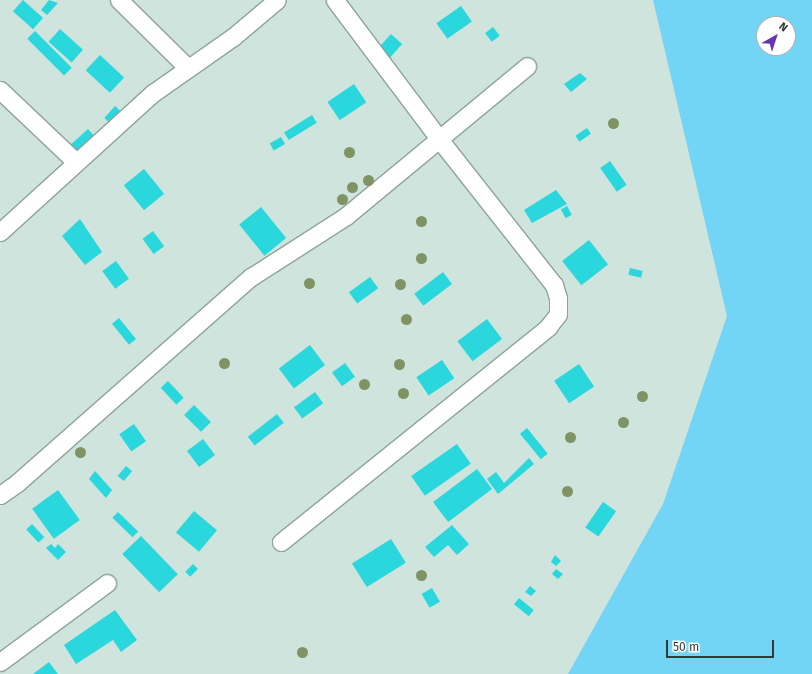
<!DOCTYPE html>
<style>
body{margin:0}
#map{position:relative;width:812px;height:674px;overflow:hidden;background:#cfe4dd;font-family:"Fira Sans",sans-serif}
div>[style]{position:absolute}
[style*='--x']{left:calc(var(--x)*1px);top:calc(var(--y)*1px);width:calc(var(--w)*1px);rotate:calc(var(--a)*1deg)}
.water>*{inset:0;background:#72d5f6}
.building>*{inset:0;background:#2ad7dc;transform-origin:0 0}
.roads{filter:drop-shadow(1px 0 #8fa39c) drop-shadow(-1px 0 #8fa39c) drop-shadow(0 1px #8fa39c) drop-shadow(0 -1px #8fa39c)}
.street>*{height:17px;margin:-8.5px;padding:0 8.5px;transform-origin:8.5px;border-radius:8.5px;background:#fff}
.trees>*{width:11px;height:11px;margin:-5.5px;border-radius:50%;background:#809365}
span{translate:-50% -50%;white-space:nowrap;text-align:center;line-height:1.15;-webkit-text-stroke:3.5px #fff;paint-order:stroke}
.north{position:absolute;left:756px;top:16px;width:40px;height:40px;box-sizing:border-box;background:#fff;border:1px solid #adb1af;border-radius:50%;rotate:39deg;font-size:11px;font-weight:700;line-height:16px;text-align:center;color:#333b38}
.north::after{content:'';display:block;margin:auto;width:14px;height:18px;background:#6837ae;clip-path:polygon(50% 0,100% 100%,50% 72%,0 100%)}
.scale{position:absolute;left:666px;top:640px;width:108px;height:18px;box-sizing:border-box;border:2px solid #333b38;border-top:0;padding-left:5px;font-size:12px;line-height:14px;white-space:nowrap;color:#333b38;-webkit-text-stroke:3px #fff;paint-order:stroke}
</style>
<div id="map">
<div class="water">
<div style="clip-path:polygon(evenodd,653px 0,812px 0,812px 674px,568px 674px,663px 504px,727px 316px,653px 0,764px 24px,788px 24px,788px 48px,764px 48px,764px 24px)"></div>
</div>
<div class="building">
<div style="left:23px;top:0;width:27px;height:15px;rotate:42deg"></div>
<div style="clip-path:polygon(49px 0,58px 3px,47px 15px,41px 10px)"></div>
<div style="left:461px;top:6px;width:19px;height:30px;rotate:55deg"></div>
<div style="left:493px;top:27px;width:11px;height:10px;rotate:52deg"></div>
<div style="left:60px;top:29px;width:31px;height:17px;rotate:42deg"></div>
<div style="left:35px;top:31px;width:52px;height:11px;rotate:45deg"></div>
<div style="left:391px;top:34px;width:15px;height:23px;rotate:42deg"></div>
<div style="left:100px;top:55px;width:33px;height:21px;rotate:43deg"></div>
<div style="clip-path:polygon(580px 73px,587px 79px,571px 92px,564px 84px)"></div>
<div style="left:354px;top:84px;width:22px;height:32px;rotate:56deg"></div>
<div style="left:115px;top:106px;width:12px;height:16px;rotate:42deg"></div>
<div style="left:312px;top:115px;width:9px;height:33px;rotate:58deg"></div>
<div style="left:587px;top:128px;width:7px;height:14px;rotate:56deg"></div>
<div style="left:88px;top:129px;width:13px;height:28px;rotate:48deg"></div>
<div style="left:281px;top:137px;width:8px;height:13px;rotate:60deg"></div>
<div style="left:610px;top:161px;width:29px;height:12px;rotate:55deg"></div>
<div style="left:144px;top:169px;width:32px;height:26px;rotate:51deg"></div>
<div style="clip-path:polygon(556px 190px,567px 204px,532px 223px,524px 210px)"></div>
<div style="left:567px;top:206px;width:10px;height:7px;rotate:61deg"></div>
<div style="left:261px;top:207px;width:40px;height:28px;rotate:51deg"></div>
<div style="clip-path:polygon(80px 219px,102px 252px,85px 265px,62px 236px)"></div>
<div style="left:153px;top:231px;width:19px;height:13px;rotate:54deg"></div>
<div style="left:589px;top:240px;width:31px;height:34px;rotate:52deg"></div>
<div style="left:116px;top:261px;width:22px;height:17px;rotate:54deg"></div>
<div style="left:630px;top:268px;width:13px;height:7px;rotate:13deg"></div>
<div style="left:443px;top:272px;width:15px;height:36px;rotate:53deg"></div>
<div style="left:370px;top:277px;width:14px;height:26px;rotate:54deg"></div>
<div style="left:119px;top:318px;width:27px;height:9px;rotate:51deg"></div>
<div style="left:487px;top:319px;width:25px;height:37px;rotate:53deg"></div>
<div style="left:310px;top:345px;width:25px;height:39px;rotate:53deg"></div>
<div style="left:442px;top:360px;width:22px;height:31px;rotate:56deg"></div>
<div style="left:345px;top:363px;width:17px;height:16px;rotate:54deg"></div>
<div style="left:579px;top:364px;width:27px;height:30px;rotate:56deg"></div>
<div style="left:168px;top:381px;width:23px;height:10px;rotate:47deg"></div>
<div style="left:315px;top:392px;width:14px;height:26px;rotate:54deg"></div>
<div style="left:194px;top:405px;width:24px;height:14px;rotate:45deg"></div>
<div style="left:277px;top:414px;width:11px;height:37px;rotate:52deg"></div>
<div style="left:134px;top:424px;width:21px;height:18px;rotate:55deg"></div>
<div style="left:527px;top:428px;width:33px;height:9px;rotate:51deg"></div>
<div style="left:203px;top:439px;width:20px;height:20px;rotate:53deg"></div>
<div style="left:457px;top:444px;width:24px;height:56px;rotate:55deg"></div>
<div style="clip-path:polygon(529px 458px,534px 464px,498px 494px,487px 479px,496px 472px,504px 483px)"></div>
<div style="left:126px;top:466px;width:8px;height:13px;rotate:40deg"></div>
<div style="left:477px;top:469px;width:25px;height:55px;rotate:53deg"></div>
<div style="clip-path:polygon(95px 471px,112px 490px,106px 498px,89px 479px)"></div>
<div style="left:58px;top:490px;width:37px;height:32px;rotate:54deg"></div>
<div style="left:603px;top:502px;width:16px;height:31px;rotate:35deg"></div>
<div style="left:194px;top:511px;width:30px;height:28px;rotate:40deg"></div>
<div style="left:118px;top:512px;width:28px;height:8px;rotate:44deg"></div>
<div style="left:32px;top:524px;width:18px;height:8px;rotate:47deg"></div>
<div style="clip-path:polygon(452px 525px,469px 544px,457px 555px,448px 545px,434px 557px,425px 547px)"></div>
<div style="left:141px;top:536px;width:53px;height:26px;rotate:46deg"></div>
<div style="left:391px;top:539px;width:28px;height:46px;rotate:58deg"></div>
<div style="clip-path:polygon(51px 544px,55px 548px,58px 544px,66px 552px,58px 560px,46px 548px)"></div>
<div style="clip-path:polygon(555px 555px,561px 561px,556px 566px,551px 562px)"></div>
<div style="left:193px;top:564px;width:7px;height:11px;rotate:45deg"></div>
<div style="clip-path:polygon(556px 569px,563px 574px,558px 579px,552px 574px)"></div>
<div style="clip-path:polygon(530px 586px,536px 591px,531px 596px,525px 592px)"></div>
<div style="left:432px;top:588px;width:16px;height:12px;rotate:60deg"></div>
<div style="left:519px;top:598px;width:19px;height:8px;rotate:39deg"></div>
<div style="clip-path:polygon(115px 610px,137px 640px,121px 652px,113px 640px,76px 664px,64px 645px)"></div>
<div style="clip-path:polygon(49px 662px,58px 674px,33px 674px)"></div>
</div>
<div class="roads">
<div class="street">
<div style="--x:119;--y:0;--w:97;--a:44.6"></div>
<div style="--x:0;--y:90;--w:105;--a:43.5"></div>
<div style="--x:0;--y:232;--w:207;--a:-42.3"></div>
<div style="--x:153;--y:93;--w:98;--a:-35"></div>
<div style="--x:233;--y:37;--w:57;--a:-40.1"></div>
<div style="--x:0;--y:495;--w:21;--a:-35"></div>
<div style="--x:17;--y:483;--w:312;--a:-41.4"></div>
<div style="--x:251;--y:277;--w:113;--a:-32.7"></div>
<div style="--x:346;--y:216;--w:235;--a:-39.6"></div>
<div style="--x:281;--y:542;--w:343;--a:-38.8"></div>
<div style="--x:548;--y:327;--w:16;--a:-52"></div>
<div style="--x:558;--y:314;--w:16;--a:-90"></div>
<div style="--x:558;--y:298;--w:14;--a:-107"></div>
<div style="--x:554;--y:285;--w:184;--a:-128.2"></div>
<div style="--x:440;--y:140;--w:175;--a:-126.9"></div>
<div style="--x:0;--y:662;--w:133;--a:-36.4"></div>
</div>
</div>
<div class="trees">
<div style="left:613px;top:123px"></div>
<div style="left:349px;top:152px"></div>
<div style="left:368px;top:180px"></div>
<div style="left:352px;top:187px"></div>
<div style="left:342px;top:199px"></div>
<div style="left:421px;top:221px"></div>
<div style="left:421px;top:258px"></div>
<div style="left:309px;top:283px"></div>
<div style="left:400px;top:284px"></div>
<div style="left:406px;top:319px"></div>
<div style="left:224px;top:363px"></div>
<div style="left:399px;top:364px"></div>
<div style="left:364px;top:384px"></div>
<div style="left:403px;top:393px"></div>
<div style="left:642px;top:396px"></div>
<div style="left:623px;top:422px"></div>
<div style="left:570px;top:437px"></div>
<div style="left:80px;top:452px"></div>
<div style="left:567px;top:491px"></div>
<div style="left:421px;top:575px"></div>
<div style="left:302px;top:652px"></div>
</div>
<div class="north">N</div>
<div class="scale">50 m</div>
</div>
